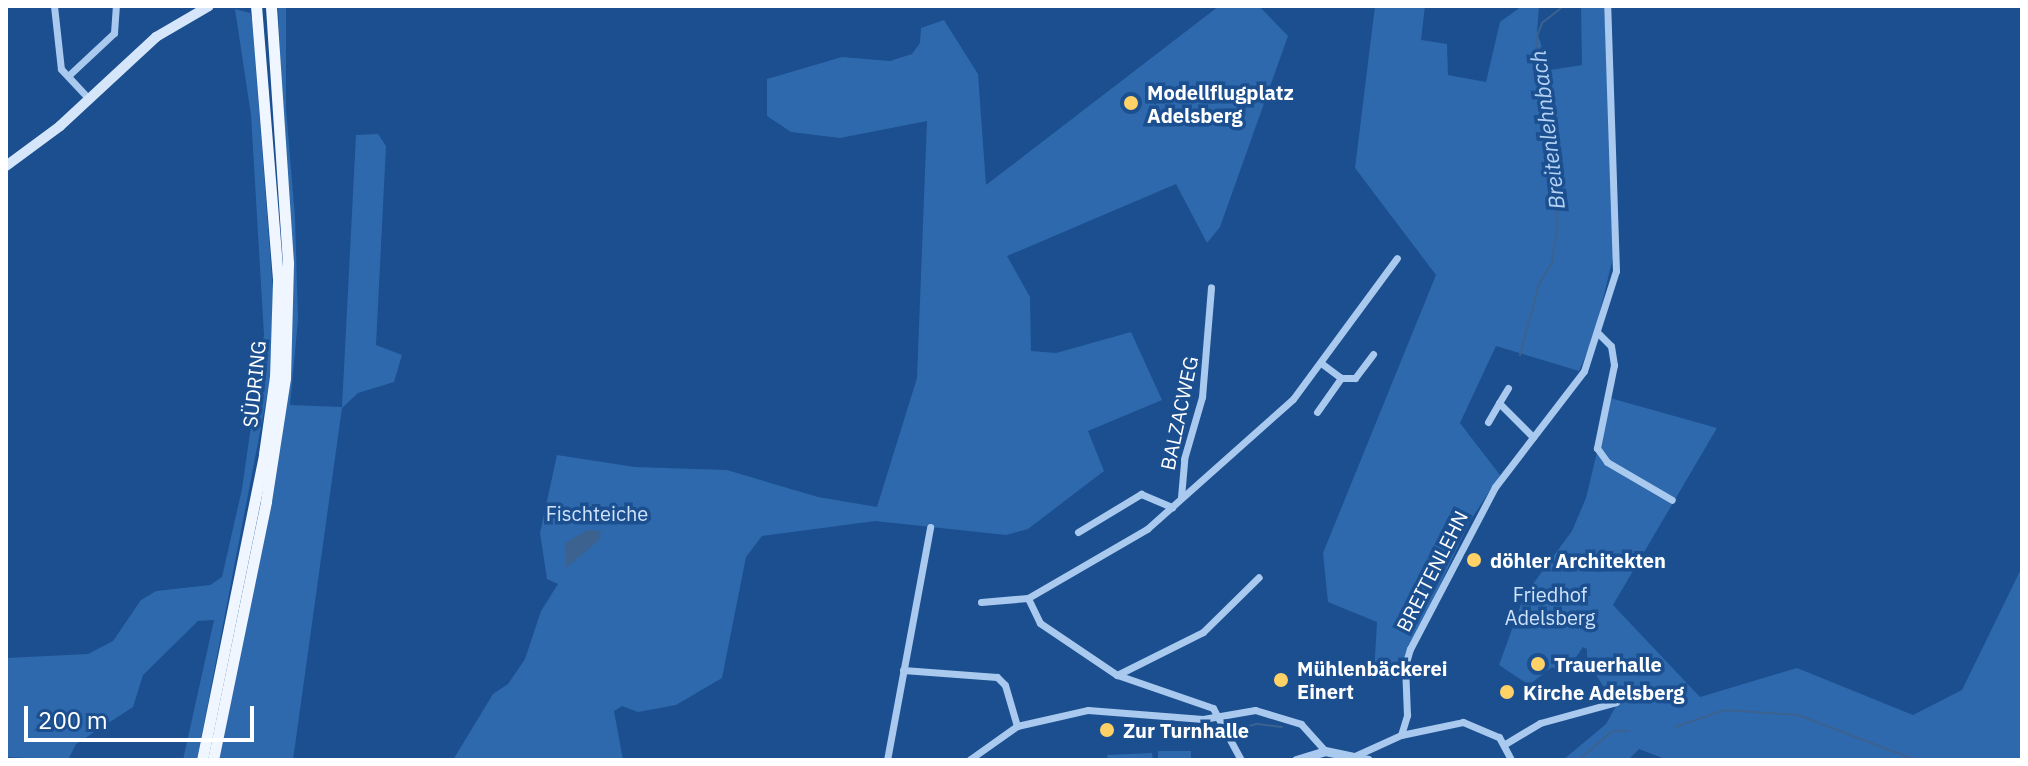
<!DOCTYPE html>
<meta charset="utf-8">
<style>
body{margin:0}
#map{position:relative;width:2028px;height:766px;overflow:hidden;background:#1b4f8f;font-family:"IBM Plex Sans",sans-serif}
div>[style]{position:absolute}
[style*='--x']{left:calc(var(--x)*1px);top:calc(var(--y)*1px);width:calc(var(--w)*1px);rotate:calc(var(--a)*1deg)}
.green>*{inset:0;background:#2e69ad;transform-origin:0 0}
.water>*{inset:0;background:#3c6290}
.stream>*{height:2px;margin:-1px;padding:0 1px;transform-origin:1px;border-radius:1px;background:#3c6290}
.minor>*{height:7px;margin:-3.5px;padding:0 3.5px;transform-origin:3.5px;border-radius:3.5px;background:#a9c9ee}
.tertiary>*{height:9px;margin:-4.5px;padding:0 4.5px;transform-origin:4.5px;border-radius:4.5px;background:#a9c9ee}
.secondary>*{height:10px;margin:-5px;padding:0 5px;transform-origin:5px;border-radius:5px;background:#d6e6fa}
.primary>*{height:11px;margin:-5.5px;padding:0 5.5px;transform-origin:5.5px;border-radius:5.5px;background:#f0f6ff}
.dots>*{width:22px;height:22px;translate:-50% -50%;box-sizing:border-box;border:4px solid #1b4f8f;border-radius:50%}
span{translate:-50% -50%;white-space:nowrap;text-align:center;line-height:1.15;-webkit-text-stroke:7px #1b4f8f;paint-order:stroke}
.poi-label{font-size:20px;color:#fff;font-weight:700}
.left{translate:0 -50%;text-align:left}
.street-label{font-size:20px;color:#fff}
.park-label{font-size:20px;color:#cfe3fa}
.water-label{font-size:22px;color:#b5d3f5;font-style:italic}
.frame{position:absolute;inset:0;border:8px solid #fff;pointer-events:none}
.scale{position:absolute;left:24px;top:706px;width:230px;height:36px;box-sizing:border-box;border:4px solid #fff;border-top:0;padding-left:10px;font-size:24px;line-height:28px;white-space:nowrap;color:#fff;-webkit-text-stroke:6px #1b4f8f;paint-order:stroke}
</style>
<div id="map">
<div class="green">
<div style="clip-path:polygon(278px 6px,286px 6px,286px 108px,295px 218px,298px 319px,290px 405px,342px 407px,356px 135px,378px 134px,386px 146px,376px 345px,402px 355px,394px 382px,358px 393px,342px 408px,293px 760px,218px 760px,281px 443px,292px 342px)"></div>
<div style="clip-path:polygon(1219px 6px,1259px 6px,1288px 36px,1220px 227px,1207px 243px,1176px 184px,1007px 256px,1030px 297px,1031px 351px,1056px 353px,1131px 332px,1162px 400px,1088px 431px,1104px 471px,1028px 529px,1006px 535px,875px 521px,762px 536px,746px 557px,722px 678px,676px 705px,638px 712px,622px 706px,614px 711px,623px 760px,453px 760px,493px 694px,508px 684px,525px 659px,541px 611px,558px 584px,547px 579px,540px 533px,557px 455px,635px 467px,727px 470px,818px 497px,877px 507px,917px 378px,927px 121px,840px 138px,791px 132px,767px 116px,767px 79px,842px 57px,890px 61px,912px 54px,920px 43px,921px 28px,944px 20px,978px 74px,986px 185px)"></div>
<div style="clip-path:polygon(1375px 6px,1425px 6px,1421px 40px,1447px 44px,1448px 75px,1486px 82px,1500px 22px,1522px 6px,1539px 6px,1537px 33px,1550px 70px,1582px 65px,1581px 6px,1604px 6px,1616px 245px,1594px 336px,1579px 371px,1496px 346px,1460px 423px,1500px 475px,1470px 521px,1402px 666px,1374px 673px,1377px 622px,1328px 602px,1323px 553px,1436px 275px,1355px 168px)"></div>
<div style="clip-path:polygon(235px 9px,250px 13px,252px 20px,273px 291px,270px 380px,197px 760px,183px 760px,214px 620px,198px 621px,143px 675px,133px 707px,76px 744px,68px 760px,6px 757px,6px 658px,88px 654px,113px 641px,141px 600px,156px 591px,210px 585px,222px 577px,242px 489px,264px 335px,251px 115px)"></div>
<div style="clip-path:polygon(1610px 398px,1717px 428px,1613px 605px,1700px 697px,1797px 668px,1913px 715px,1962px 690px,2022px 567px,2022px 760px,1668px 760px,1639px 749px,1628px 760px,1563px 760px,1606px 724px,1616px 706px,1587px 661px,1587px 649px,1583px 647px,1564px 675px,1552px 667px,1529px 685px,1499px 665px,1524px 596px,1572px 531px,1586px 498px)"></div>
<div style="left:1191px;top:751px;width:9px;height:33px;rotate:90deg"></div>
<div style="clip-path:polygon(1152px 753px,1153px 760px,1108px 760px,1107px 755px)"></div>
</div>
<div class="water">
<div style="clip-path:polygon(588px 530px,601px 531px,599px 540px,566px 568px,565px 543px)"></div>
</div>
<div class="stream">
<div style="--x:1520;--y:355;--w:73;--a:-75"></div>
<div style="--x:1539;--y:284;--w:26;--a:-59"></div>
<div style="--x:1552;--y:262;--w:37;--a:-81"></div>
<div style="--x:1558;--y:225;--w:187;--a:-96.7"></div>
<div style="--x:1536;--y:39;--w:17;--a:-69"></div>
<div style="--x:1542;--y:23;--w:28;--a:-38"></div>
<div style="--x:1675;--y:727;--w:52;--a:-19.1"></div>
<div style="--x:1724;--y:710;--w:74;--a:3.9"></div>
<div style="--x:1798;--y:715;--w:126;--a:20.9"></div>
<div style="--x:1230;--y:731;--w:28;--a:-15"></div>
<div style="--x:1257;--y:724;--w:25;--a:7"></div>
<div style="--x:1579;--y:760;--w:44;--a:-41.3"></div>
<div style="--x:1612;--y:731;--w:16;--a:0"></div>
</div>
<div class="minor">
<div style="--x:54;--y:6;--w:63;--a:83.7"></div>
<div style="--x:61;--y:69;--w:41;--a:47"></div>
<div style="--x:68;--y:76;--w:63;--a:-43.1"></div>
<div style="--x:114;--y:33;--w:27;--a:-86"></div>
<div style="--x:1598;--y:333;--w:18;--a:45"></div>
<div style="--x:1611;--y:346;--w:19;--a:81"></div>
<div style="--x:1614;--y:365;--w:85;--a:101.6"></div>
<div style="--x:1597;--y:448;--w:17;--a:54"></div>
<div style="--x:1607;--y:462;--w:75;--a:30.3"></div>
<div style="--x:1341;--y:378;--w:14;--a:0"></div>
<div style="--x:1355;--y:378;--w:30;--a:-53"></div>
<div style="--x:1508;--y:388;--w:17;--a:121"></div>
<div style="--x:1499;--y:403;--w:48;--a:45"></div>
<div style="--x:1317;--y:412;--w:42;--a:-54.8"></div>
<div style="--x:1341;--y:378;--w:25;--a:-143"></div>
<div style="--x:1488;--y:422;--w:22;--a:-60"></div>
<div style="--x:1181;--y:497;--w:38;--a:-85"></div>
<div style="--x:1184;--y:459;--w:65;--a:-73.8"></div>
<div style="--x:1202;--y:397;--w:110;--a:-85.3"></div>
<div style="--x:1078;--y:532;--w:74;--a:-31.1"></div>
<div style="--x:1141;--y:494;--w:34;--a:23"></div>
<div style="--x:981;--y:602;--w:47;--a:-4.9"></div>
<div style="--x:903;--y:670;--w:94;--a:4.3"></div>
<div style="--x:997;--y:677;--w:11;--a:45"></div>
<div style="--x:1005;--y:685;--w:43;--a:73.7"></div>
<div style="--x:1017;--y:726;--w:73;--a:-12.7"></div>
<div style="--x:1088;--y:710;--w:115;--a:4.5"></div>
<div style="--x:1203;--y:719;--w:53;--a:-9.8"></div>
<div style="--x:1255;--y:710;--w:48;--a:16.9"></div>
<div style="--x:1301;--y:724;--w:36;--a:48"></div>
<div style="--x:1117;--y:675;--w:96;--a:-26.6"></div>
<div style="--x:1203;--y:632;--w:78;--a:-44.5"></div>
<div style="--x:1401;--y:735;--w:21;--a:-73"></div>
<div style="--x:1407;--y:715;--w:49;--a:-92.3"></div>
<div style="--x:1405;--y:666;--w:18;--a:-74"></div>
<div style="--x:1410;--y:649;--w:183;--a:-62.3"></div>
<div style="--x:1495;--y:487;--w:146;--a:-52.5"></div>
<div style="--x:1584;--y:371;--w:105;--a:-72.3"></div>
<div style="--x:1616;--y:271;--w:265;--a:-91.9"></div>
<div style="--x:1505;--y:744;--w:41;--a:-31"></div>
<div style="--x:1540;--y:723;--w:79;--a:-15.4"></div>
<div style="--x:1357;--y:755;--w:48;--a:-24.4"></div>
<div style="--x:1401;--y:735;--w:63;--a:-11.8"></div>
<div style="--x:1463;--y:722;--w:39;--a:23"></div>
<div style="--x:1499;--y:737;--w:26;--a:62"></div>
<div style="--x:887;--y:760;--w:237;--a:-79.5"></div>
<div style="--x:969;--y:760;--w:59;--a:-35.3"></div>
<div style="--x:1241;--y:760;--w:59;--a:-118.3"></div>
<div style="--x:1213;--y:708;--w:102;--a:-161"></div>
<div style="--x:1117;--y:675;--w:93;--a:-146"></div>
<div style="--x:1040;--y:623;--w:28;--a:-116"></div>
<div style="--x:1028;--y:598;--w:138;--a:-30.1"></div>
<div style="--x:1147;--y:529;--w:195;--a:-41.7"></div>
<div style="--x:1293;--y:399;--w:175;--a:-53.6"></div>
</div>
<div class="tertiary">
<div style="--x:1296;--y:760;--w:30;--a:-17"></div>
<div style="--x:1325;--y:751;--w:44;--a:11.8"></div>
</div>
<div class="secondary">
<div style="--x:6;--y:166;--w:67;--a:-36.5"></div>
<div style="--x:60;--y:126;--w:131;--a:-42.8"></div>
<div style="--x:156;--y:37;--w:61;--a:-30.3"></div>
</div>
<div class="primary">
<div style="--x:202;--y:760;--w:312;--a:-78.5"></div>
<div style="--x:264;--y:454;--w:78;--a:-81.9"></div>
<div style="--x:275;--y:377;--w:98;--a:-88.2"></div>
<div style="--x:278;--y:279;--w:274;--a:-94.6"></div>
<div style="--x:213;--y:760;--w:264;--a:-78.4"></div>
<div style="--x:266;--y:501;--w:124;--a:-81.2"></div>
<div style="--x:285;--y:378;--w:115;--a:-88.5"></div>
<div style="--x:288;--y:263;--w:258;--a:-93.8"></div>
</div>
<div class="dots">
<div style="left:1131px;top:103px;background:#ffd166"></div>
<div style="left:1474px;top:560px;background:#ffd166"></div>
<div style="left:1538px;top:664px;background:#ffd166"></div>
<div style="left:1281px;top:680px;background:#ffd166"></div>
<div style="left:1507px;top:692px;background:#ffd166"></div>
<div style="left:1107px;top:730px;background:#ffd166"></div>
</div>
<div class="poi-label">
<span class="left" style="left:1147px;top:104px">Modellflugplatz<br>Adelsberg</span>
<span class="left" style="left:1490px;top:560px">döhler Architekten</span>
<span class="left" style="left:1554px;top:664px">Trauerhalle</span>
<span class="left" style="left:1297px;top:680px">Mühlenbäckerei<br>Einert</span>
<span class="left" style="left:1523px;top:692px">Kirche Adelsberg</span>
<span class="left" style="left:1123px;top:730px">Zur Turnhalle</span>
</div>
<div class="street-label">
<span style="left:254px;top:384px;rotate:-84deg">SÜDRING</span>
<span style="left:1179px;top:413px;rotate:-78deg">BALZACWEG</span>
<span style="left:1432px;top:571px;rotate:-63deg">BREITENLEHN</span>
</div>
<div class="park-label">
<span style="left:597px;top:513px">Fischteiche</span>
<span style="left:1550px;top:606px">Friedhof<br>Adelsberg</span>
</div>
<div class="water-label">
<span style="left:1547px;top:130px;rotate:-97deg">Breitenlehnbach</span>
</div>
<div class="frame"></div>
<div class="scale">200 m</div>
</div>
